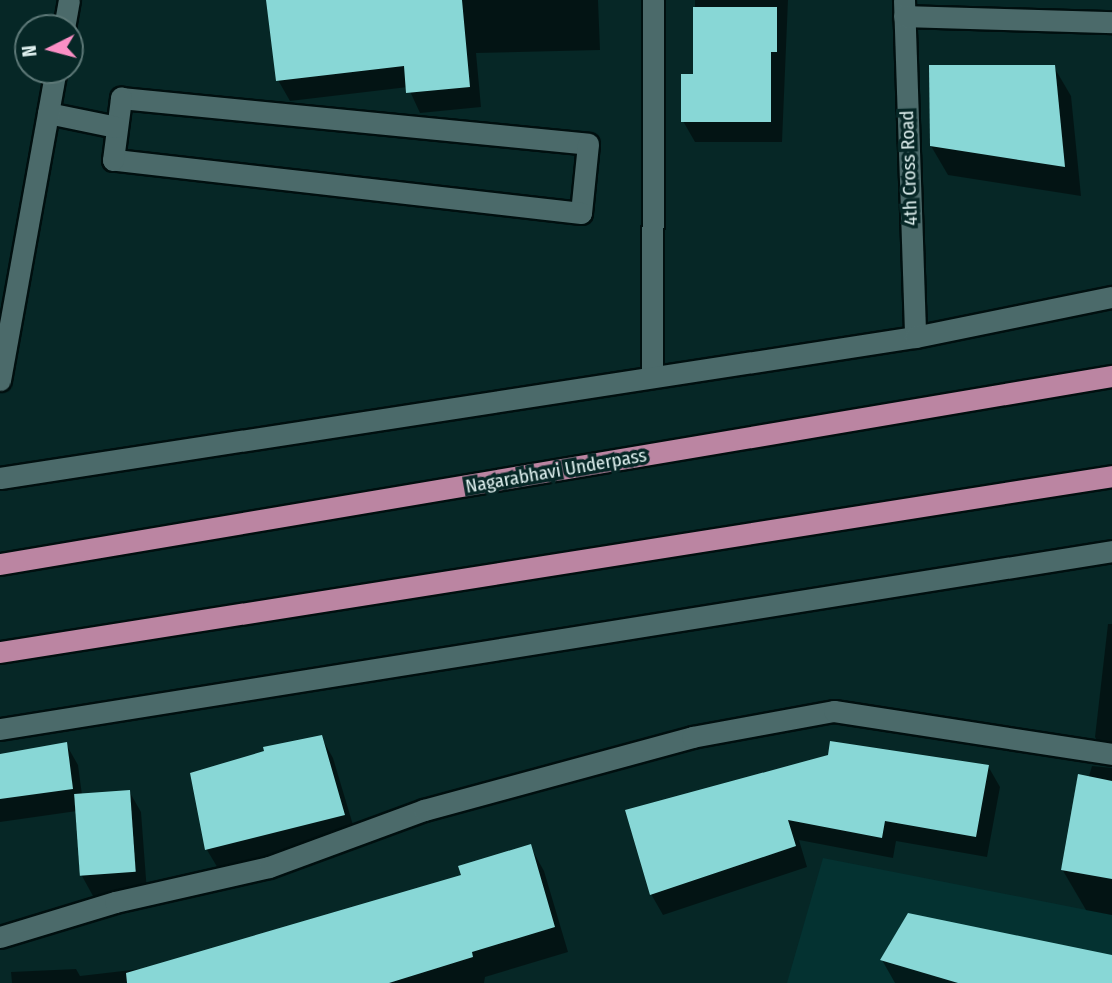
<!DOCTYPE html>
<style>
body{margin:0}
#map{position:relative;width:1112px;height:983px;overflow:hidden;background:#062726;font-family:"Fira Sans Condensed",sans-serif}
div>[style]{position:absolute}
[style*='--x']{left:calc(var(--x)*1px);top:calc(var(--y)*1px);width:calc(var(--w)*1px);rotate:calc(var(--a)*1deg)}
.built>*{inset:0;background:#043231}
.shadow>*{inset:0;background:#0007}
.building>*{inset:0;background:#88d7d6;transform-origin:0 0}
.roads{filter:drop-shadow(2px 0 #000f0f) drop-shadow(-2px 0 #000f0f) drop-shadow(0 2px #000f0f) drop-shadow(0 -2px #000f0f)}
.minor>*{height:21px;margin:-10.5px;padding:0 10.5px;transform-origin:10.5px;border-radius:10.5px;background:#4b6a6a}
.tertiary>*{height:21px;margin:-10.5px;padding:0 10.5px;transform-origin:10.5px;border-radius:10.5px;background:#4b6a6a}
.trunk>*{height:21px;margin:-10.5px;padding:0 10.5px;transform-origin:10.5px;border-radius:10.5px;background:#bb85a2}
span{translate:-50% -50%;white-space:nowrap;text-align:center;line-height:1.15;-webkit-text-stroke:7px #062726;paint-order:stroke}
.street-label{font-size:19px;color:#e0f1f0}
.north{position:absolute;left:14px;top:14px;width:70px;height:70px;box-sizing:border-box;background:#062726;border:2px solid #5d7877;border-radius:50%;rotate:264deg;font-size:19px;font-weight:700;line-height:28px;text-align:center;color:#e0f1f0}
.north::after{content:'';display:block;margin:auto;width:24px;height:32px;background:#fb8fc5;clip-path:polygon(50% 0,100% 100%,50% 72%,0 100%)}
</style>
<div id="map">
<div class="built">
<div style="clip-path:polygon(823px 858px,1112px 915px,1112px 983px,787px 983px)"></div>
</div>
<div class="shadow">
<div style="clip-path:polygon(268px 0,598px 0,600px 50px,476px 53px,481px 107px,420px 113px,408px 87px,290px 101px,278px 80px)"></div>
<div style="clip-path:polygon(695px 0,788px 0,782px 142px,695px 142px,683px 121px,695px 76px)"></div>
<div style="clip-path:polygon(1054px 67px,1071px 96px,1081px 196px,948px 175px,931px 146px)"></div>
<div style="clip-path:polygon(1108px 624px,1112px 624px,1112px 767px,1095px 737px)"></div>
<div style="clip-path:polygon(321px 737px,333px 758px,356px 835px,219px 870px,207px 850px,192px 774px)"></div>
<div style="clip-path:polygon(66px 744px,78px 765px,82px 795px,129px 791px,141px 812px,147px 892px,93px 896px,82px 876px,77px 811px,0 822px,0 756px)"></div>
<div style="clip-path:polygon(988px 766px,1000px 787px,987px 857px,896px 841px,893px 858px,799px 840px,807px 867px,663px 915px,651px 894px,627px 811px)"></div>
<div style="clip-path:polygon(1092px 766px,1112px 768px,1112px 915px,1086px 910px,1062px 869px)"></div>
<div style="clip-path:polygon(530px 846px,544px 871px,568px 952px,485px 977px,484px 983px,12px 983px,11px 972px,76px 969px,80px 976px,149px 968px,463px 877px)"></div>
<div style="clip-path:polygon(1112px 957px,1112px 983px,895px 983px,882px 960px)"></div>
</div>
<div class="building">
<div style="clip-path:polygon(266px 0,462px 0,470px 87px,406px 93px,404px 66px,276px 81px)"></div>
<div style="clip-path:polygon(693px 7px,777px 7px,777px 52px,771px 52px,771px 122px,681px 122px,681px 74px,693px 74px)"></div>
<div style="clip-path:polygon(929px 65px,1055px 65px,1065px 167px,930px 146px)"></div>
<div style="clip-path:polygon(322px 735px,345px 815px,205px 850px,190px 773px,264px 751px,263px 747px)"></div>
<div style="clip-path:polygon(830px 741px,989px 765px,976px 837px,885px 821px,882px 838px,788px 820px,796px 846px,650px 895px,625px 810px,828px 755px)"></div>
<div style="clip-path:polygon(67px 742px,73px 789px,0 799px,0 754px)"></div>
<div style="clip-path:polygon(1078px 774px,1112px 781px,1112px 879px,1061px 870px)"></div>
<div style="left:130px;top:790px;width:82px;height:56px;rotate:86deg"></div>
<div style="clip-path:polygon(531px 844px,555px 927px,472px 952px,473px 957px,389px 983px,127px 983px,126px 973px,461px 875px,458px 866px)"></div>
<div style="clip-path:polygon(908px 913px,1112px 955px,1112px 983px,958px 983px,880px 960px)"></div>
</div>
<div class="roads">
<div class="minor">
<div style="--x:904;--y:0;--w:337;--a:88.1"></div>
<div style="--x:904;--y:16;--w:208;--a:1.7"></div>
<div style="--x:64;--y:28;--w:28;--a:-80"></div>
<div style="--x:121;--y:98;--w:469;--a:5.6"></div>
<div style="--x:588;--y:144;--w:69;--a:95.8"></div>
<div style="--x:581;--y:213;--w:471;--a:-173.5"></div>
<div style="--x:113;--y:160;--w:63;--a:-82.6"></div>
<div style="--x:48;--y:113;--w:69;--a:11.6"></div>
<div style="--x:652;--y:376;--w:376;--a:-89.8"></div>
<div style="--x:0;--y:380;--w:315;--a:-79.8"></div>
<div style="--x:0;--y:937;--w:120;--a:-16.9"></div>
<div style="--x:115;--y:902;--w:158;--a:-12.8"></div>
<div style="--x:269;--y:867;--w:165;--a:-20.2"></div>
<div style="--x:424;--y:810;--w:278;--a:-15.2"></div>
<div style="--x:692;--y:737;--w:144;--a:-10.4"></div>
<div style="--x:834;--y:711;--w:281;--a:8.8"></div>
</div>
<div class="tertiary">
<div style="--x:0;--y:478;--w:926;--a:-8.76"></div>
<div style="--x:915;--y:337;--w:201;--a:-11.5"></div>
<div style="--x:0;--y:729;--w:1126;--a:-9.09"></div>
</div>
<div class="trunk">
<div style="--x:0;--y:564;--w:1128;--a:-9.6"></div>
<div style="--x:0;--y:652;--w:1126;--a:-8.99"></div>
</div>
</div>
<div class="street-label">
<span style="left:909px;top:168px;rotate:-92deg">4th Cross Road</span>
<span style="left:556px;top:471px;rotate:-10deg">Nagarabhavi Underpass</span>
</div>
<div class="north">N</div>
</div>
